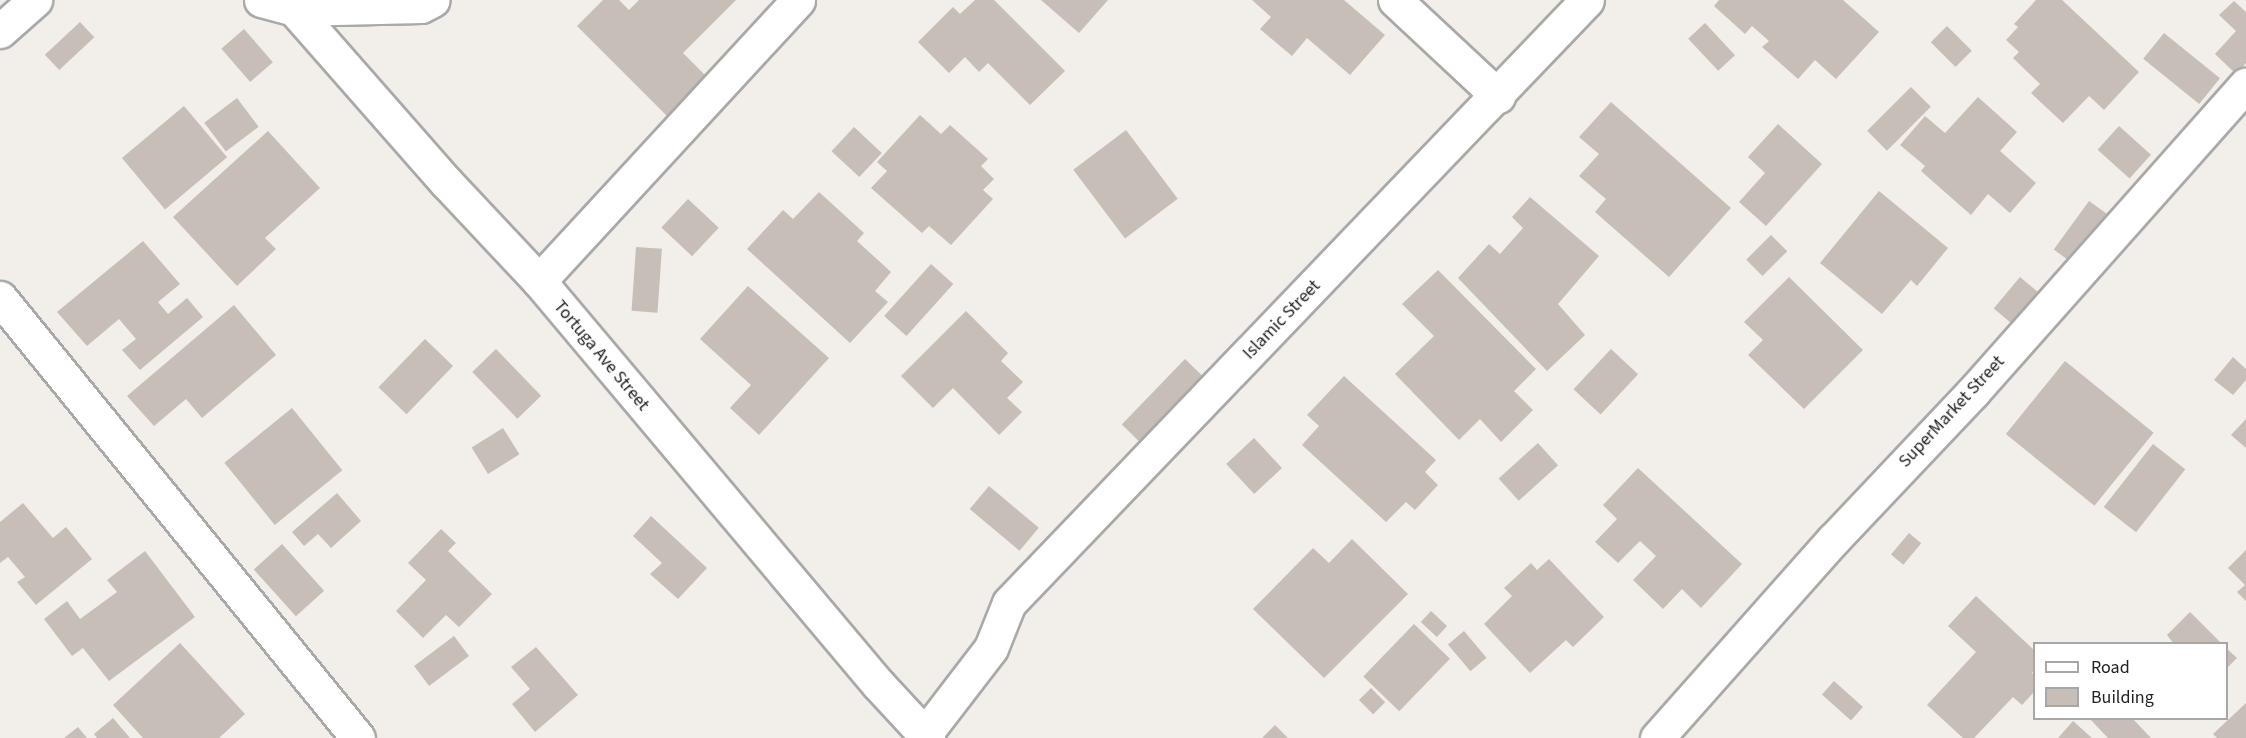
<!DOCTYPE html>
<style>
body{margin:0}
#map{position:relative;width:2246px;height:738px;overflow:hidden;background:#f2eee9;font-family:"Source Sans 3",sans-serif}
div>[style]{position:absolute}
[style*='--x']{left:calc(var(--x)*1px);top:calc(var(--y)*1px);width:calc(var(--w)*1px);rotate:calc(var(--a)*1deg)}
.building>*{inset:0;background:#c7beb8;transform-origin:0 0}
.roads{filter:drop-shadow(2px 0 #a9a9a9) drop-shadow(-2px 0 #a9a9a9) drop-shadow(0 2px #a9a9a9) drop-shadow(0 -2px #a9a9a9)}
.street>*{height:33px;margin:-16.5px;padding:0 16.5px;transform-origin:16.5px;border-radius:16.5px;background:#fff}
span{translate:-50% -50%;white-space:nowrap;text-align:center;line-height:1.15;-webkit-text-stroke:5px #fff;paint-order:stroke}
.street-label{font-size:18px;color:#222}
.legend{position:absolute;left:2033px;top:642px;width:195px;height:78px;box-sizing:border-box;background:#fff;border:2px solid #a7a7a7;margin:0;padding:8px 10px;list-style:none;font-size:18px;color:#222}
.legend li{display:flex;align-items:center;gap:12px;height:30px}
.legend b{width:30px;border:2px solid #a7a7a7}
</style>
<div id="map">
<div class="building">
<div style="clip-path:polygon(603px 0,619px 0,629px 10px,639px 0,736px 0,683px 53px,711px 81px,671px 120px,577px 26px)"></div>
<div style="clip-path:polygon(975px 0,994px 0,1065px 71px,1030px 105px,988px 63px,979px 72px,965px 57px,949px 73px,918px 42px,953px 7px,960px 14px)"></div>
<div style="clip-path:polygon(1041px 0,1108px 0,1079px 33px)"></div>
<div style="clip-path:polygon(1252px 0,1344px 0,1385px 35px,1350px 75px,1307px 38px,1292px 56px,1260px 29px,1271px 17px)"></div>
<div style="clip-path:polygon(1719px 0,1843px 0,1879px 32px,1836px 79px,1815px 60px,1798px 79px,1762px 47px,1769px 41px,1752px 26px,1745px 34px,1714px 6px)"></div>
<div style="clip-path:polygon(2036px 0,2062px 0,2139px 72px,2104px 110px,2089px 96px,2063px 123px,2031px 93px,2040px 84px,2013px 58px,2019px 52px,2006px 40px,2018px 27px,2014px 24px)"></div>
<div style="clip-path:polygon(2234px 1px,2246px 12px,2246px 63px,2236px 74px,2215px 54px,2236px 31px,2219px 15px)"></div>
<div style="left:80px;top:22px;width:21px;height:48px;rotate:47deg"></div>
<div style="left:1705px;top:23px;width:44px;height:23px;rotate:47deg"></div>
<div style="left:1947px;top:26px;width:35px;height:23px;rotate:45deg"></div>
<div style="left:244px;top:29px;width:44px;height:30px;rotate:49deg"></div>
<div style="left:2164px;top:33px;width:72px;height:33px;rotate:39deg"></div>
<div style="left:1911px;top:87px;width:28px;height:62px;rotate:45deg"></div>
<div style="clip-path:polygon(1978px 97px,2017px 132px,2000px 151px,2036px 183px,2010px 213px,1988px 194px,1971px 215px,1921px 171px,1925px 166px,1900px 145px,1925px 116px,1945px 133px)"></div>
<div style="left:237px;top:98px;width:36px;height:41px;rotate:53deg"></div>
<div style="clip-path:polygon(1611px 102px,1731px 208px,1669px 277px,1595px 212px,1606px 199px,1579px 176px,1599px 154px,1579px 137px)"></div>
<div style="left:184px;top:106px;width:67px;height:81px;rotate:50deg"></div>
<div style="clip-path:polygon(920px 115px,941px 134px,950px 125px,988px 159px,981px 166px,994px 179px,983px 190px,993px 199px,951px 245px,929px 226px,922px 233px,871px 188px,887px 171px,877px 162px)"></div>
<div style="clip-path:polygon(1778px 124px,1822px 164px,1766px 226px,1739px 202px,1765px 173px,1748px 157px)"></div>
<div style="left:2119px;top:126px;width:43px;height:32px;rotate:42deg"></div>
<div style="left:854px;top:127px;width:38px;height:33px;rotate:43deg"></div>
<div style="left:1126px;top:130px;width:86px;height:66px;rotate:53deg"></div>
<div style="clip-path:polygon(268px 131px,320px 188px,265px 238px,276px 249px,237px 286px,173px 217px)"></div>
<div style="clip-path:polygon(1879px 191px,1948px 248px,1917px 286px,1911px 280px,1882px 314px,1820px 263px)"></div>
<div style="clip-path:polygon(819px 192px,864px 233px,857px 241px,891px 272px,875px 291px,888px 302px,850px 343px,747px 249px,783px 210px,793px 219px)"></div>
<div style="clip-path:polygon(1530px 197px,1599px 256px,1558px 304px,1585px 335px,1547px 371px,1458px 278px,1489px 244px,1500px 254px,1523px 228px,1512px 217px)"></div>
<div style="left:688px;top:199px;width:42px;height:39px;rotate:43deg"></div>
<div style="left:2089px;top:201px;width:24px;height:60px;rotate:36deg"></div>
<div style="left:1771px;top:235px;width:23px;height:35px;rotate:45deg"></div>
<div style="clip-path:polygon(143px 241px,180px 284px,158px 302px,168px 314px,187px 298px,203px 317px,140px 370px,122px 350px,136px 339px,119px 319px,87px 346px,57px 312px)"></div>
<div style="left:636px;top:247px;width:26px;height:64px;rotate:4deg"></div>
<div style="left:931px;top:264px;width:30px;height:70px;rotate:42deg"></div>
<div style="clip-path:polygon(1438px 270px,1536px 369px,1514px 391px,1533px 410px,1501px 442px,1480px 419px,1459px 440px,1395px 374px,1434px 336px,1402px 304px)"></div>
<div style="clip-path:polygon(1789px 277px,1863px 350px,1804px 409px,1748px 355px,1763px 340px,1744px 322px)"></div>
<div style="left:2020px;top:277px;width:26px;height:41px;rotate:40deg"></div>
<div style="clip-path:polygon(748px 286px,829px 358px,759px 435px,730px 408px,751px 385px,700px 339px)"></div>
<div style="clip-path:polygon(234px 305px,276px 355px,202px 418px,186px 399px,154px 426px,127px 396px)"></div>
<div style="clip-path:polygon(966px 311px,1008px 353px,1001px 361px,1023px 382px,1007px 398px,1022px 412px,999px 435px,953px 388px,933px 408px,901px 376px)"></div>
<div style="left:425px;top:339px;width:39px;height:67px;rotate:44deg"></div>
<div style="left:496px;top:349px;width:65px;height:33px;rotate:46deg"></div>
<div style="left:1611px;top:349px;width:37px;height:55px;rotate:43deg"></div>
<div style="clip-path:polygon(2233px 357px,2246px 369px,2246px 380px,2233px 395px,2214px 380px)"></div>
<div style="left:1185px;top:359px;width:33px;height:91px;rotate:44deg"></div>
<div style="left:2065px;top:361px;width:114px;height:94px;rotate:39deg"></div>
<div style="clip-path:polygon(1344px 376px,1436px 460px,1425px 472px,1438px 485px,1415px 510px,1406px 502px,1386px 522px,1302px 445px,1319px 426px,1307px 415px)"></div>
<div style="left:292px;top:408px;width:80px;height:87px;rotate:51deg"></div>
<div style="clip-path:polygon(2246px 419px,2246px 448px,2231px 435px)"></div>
<div style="left:503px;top:428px;width:31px;height:37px;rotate:58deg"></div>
<div style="left:1254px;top:438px;width:41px;height:38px;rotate:47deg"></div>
<div style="left:1538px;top:443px;width:30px;height:53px;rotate:48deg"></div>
<div style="left:2153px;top:444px;width:41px;height:80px;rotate:38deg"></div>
<div style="clip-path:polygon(1638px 468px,1742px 564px,1701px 608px,1682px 589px,1663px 609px,1633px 580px,1656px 556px,1640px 541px,1618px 563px,1595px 542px,1617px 519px,1603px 505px)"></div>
<div style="left:989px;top:486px;width:65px;height:30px;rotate:40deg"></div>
<div style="clip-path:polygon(337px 493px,361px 521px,331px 548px,318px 534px,304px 546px,292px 532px)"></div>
<div style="clip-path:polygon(23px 503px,53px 538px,66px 527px,92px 559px,36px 605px,17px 582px,25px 577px,8px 557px,0 563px,0 522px)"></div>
<div style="clip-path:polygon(651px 516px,707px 568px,678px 599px,650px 574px,662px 563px,633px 536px)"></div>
<div style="clip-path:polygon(441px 529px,456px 543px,448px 551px,492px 594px,459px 627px,446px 615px,423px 638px,396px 611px,426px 580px,408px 563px)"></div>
<div style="left:1909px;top:533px;width:16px;height:28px;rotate:40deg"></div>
<div style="clip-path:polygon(1352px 539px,1408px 594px,1324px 678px,1253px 609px,1313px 548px,1329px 563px)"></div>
<div style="left:282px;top:544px;width:63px;height:38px;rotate:48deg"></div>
<div style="clip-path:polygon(2246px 550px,2246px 601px,2237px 592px,2245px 585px,2228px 568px)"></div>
<div style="clip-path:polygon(145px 551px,195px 617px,109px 681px,83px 648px,72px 656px,44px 619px,67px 601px,80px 619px,117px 592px,107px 580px)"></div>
<div style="clip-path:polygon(1549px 559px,1604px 617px,1573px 647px,1566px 640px,1530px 673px,1484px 624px,1512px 596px,1504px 588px,1531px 563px,1537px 570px)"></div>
<div style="clip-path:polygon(1976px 596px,2034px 650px,2034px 670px,2032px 673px,2034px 675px,2034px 692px,2022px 705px,2013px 697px,1974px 738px,1963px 738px,1927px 705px,1976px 652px,1948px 626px)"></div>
<div style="left:1431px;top:611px;width:22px;height:15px;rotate:43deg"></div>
<div style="clip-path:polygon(2190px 612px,2222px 644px,2174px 644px,2167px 635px)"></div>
<div style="left:1414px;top:624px;width:50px;height:73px;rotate:44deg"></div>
<div style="left:1464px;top:631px;width:35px;height:21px;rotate:50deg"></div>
<div style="left:454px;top:636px;width:25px;height:50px;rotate:53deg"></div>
<div style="clip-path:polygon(180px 643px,245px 714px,219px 738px,143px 738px,113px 705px)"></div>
<div style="clip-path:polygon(536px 647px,578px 695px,535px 732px,512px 704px,530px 689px,511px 667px)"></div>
<div style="clip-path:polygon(2226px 648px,2237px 658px,2226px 669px)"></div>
<div style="left:1834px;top:681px;width:39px;height:18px;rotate:42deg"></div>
<div style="left:1371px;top:688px;width:20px;height:17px;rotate:45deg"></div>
<div style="clip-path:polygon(2246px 703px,2246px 738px,2217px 738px,2213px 734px)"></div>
<div style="clip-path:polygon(113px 718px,130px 738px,97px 738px,94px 734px)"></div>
<div style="clip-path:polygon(2089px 718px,2132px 718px,2151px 738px,2108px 738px)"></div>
<div style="clip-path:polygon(2073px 721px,2092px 738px,2058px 738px)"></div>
<div style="clip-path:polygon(1275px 725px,1288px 738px,1262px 738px)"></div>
<div style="clip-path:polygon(78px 727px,87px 738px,64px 738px)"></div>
</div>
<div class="roads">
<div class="street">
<div style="--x:261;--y:0;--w:34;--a:15"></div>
<div style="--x:294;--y:9;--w:232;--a:48.7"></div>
<div style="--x:447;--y:183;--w:134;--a:46.8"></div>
<div style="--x:539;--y:281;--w:527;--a:49.93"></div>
<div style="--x:878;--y:684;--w:74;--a:47.2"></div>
<div style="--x:1395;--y:0;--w:141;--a:43"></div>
<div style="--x:294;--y:9;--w:127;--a:-1.4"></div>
<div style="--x:421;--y:6;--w:13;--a:-27"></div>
<div style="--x:0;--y:31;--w:47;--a:-41.5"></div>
<div style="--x:539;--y:281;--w:382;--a:-47.3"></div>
<div style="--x:0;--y:298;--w:567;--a:50.87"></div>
<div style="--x:922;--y:738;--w:113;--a:-52.5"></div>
<div style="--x:991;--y:648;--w:48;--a:-68.2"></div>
<div style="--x:1009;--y:603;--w:835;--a:-46.21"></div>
<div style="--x:1657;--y:738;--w:265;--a:-48.4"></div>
<div style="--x:1833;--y:540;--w:204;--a:-46.6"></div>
<div style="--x:1973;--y:392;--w:411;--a:-48.4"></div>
</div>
</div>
<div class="street-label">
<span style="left:1282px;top:320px;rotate:-46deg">Islamic Street</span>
<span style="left:601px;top:356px;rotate:50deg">Tortuga Ave Street</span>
<span style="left:1952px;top:412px;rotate:-47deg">SuperMarket Street</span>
</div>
<ul class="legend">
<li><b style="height:8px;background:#fff"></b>Road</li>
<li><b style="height:16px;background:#c7beb8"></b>Building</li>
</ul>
</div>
